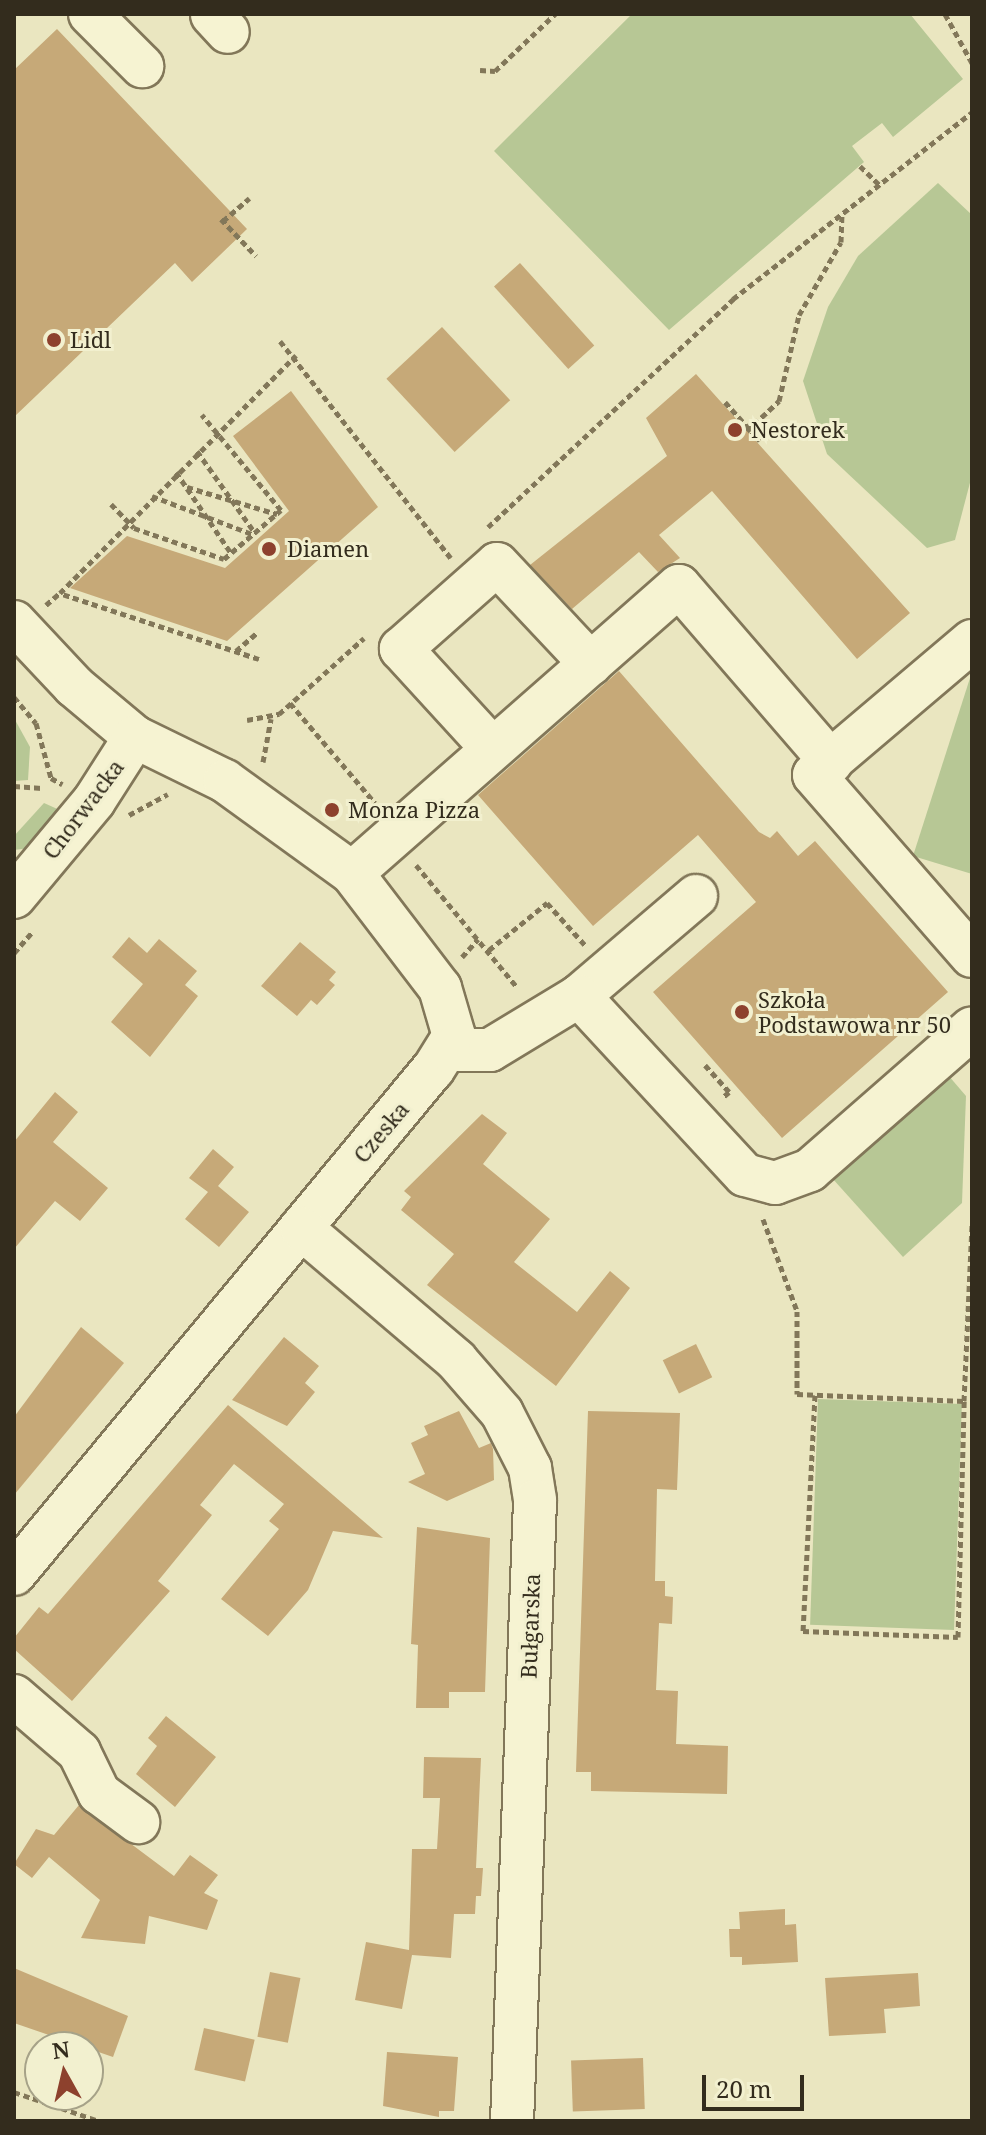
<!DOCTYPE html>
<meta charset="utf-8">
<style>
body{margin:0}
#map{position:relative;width:986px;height:2135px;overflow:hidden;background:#eae6c0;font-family:"Noto Serif",serif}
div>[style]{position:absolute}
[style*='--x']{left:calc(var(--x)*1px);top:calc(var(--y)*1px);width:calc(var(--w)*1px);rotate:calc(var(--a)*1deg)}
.green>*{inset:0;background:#b7c795;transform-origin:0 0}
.building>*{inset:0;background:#c6a978;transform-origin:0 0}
.path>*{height:5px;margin-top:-2.5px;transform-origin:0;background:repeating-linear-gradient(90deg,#827759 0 6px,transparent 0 10px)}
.roads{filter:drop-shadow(2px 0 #827759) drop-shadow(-2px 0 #827759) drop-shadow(0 2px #827759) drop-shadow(0 -2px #827759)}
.minor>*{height:42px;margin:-21px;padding:0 21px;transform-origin:21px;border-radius:21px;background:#f6f3d2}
.dots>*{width:22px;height:22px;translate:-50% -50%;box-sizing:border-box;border:4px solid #f2f0cf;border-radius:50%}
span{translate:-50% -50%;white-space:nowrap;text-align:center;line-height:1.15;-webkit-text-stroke:6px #f2f0cf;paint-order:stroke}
.poi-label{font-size:22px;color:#332c1d}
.left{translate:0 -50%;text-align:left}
.street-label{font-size:22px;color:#332c1d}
.frame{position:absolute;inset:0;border:16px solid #332c1d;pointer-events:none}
.north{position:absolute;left:24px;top:2031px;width:80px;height:80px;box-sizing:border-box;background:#f2f0cf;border:2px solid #a6a288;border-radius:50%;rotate:352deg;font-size:22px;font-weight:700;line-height:32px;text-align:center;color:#332c1d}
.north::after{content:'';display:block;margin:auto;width:28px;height:36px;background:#8d412d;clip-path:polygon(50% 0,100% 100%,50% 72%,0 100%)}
.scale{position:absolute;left:702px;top:2075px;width:102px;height:36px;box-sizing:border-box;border:4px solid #332c1d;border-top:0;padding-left:10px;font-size:24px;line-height:28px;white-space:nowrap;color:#332c1d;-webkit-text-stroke:6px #f2f0cf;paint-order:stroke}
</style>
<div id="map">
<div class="green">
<div style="clip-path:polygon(632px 14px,910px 14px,963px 79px,893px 137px,882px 123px,852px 146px,864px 162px,669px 330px,494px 151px)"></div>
<div style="clip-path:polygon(938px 183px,972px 215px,972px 475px,955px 540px,927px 548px,827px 454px,803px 381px,828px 307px,858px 256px)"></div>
<div style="clip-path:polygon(970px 678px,972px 679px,972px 874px,913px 856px)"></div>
<div style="clip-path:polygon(14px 718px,30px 747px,28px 780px,14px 781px)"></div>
<div style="clip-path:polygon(44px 803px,64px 812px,30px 848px,14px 850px,14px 836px)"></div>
<div style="clip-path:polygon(948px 1075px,966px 1096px,962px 1203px,903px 1257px,832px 1178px)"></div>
<div style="left:818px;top:1399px;width:144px;height:226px;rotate:2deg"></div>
</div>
<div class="building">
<div style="clip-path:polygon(57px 29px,247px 229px,192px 282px,175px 263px,14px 417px,14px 70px)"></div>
<div style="left:520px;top:263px;width:111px;height:35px;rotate:48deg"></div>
<div style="left:442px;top:327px;width:100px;height:76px;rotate:47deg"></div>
<div style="clip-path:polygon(696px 374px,910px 613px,857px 659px,712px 491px,659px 535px,680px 558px,658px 572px,639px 552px,572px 609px,530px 565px,667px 456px,646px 418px)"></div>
<div style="clip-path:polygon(291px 391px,378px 507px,227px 641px,70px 588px,127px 536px,225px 568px,289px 511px,233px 436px)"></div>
<div style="clip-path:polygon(619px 671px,759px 832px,770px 838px,777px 831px,798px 856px,815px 841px,948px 992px,782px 1138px,653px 992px,756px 902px,698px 835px,593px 926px,478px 795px)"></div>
<div style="clip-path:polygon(129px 937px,147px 953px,159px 939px,197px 971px,185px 985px,198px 996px,150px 1057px,111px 1022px,143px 984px,112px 957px)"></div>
<div style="clip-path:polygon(300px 942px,336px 972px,329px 980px,335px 985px,317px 1005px,311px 1000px,297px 1016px,261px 986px)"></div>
<div style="clip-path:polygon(55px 1092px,78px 1112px,53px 1142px,108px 1188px,80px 1221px,55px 1201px,14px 1249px,14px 1142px)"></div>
<div style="clip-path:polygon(482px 1114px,507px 1133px,483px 1164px,550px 1219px,514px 1262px,577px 1312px,610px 1271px,630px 1288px,556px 1386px,427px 1285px,454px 1254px,401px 1210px,411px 1197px,404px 1191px)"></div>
<div style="clip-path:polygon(213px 1149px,234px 1167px,218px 1186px,249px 1212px,219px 1247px,185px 1219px,208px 1192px,189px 1178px)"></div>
<div style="clip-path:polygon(81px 1327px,124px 1363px,14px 1495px,14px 1417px)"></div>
<div style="clip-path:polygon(284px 1337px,319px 1366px,305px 1383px,315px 1392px,287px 1426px,232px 1400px)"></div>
<div style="left:696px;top:1344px;width:37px;height:37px;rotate:64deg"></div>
<div style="clip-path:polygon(228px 1405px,383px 1538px,333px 1531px,308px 1590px,268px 1636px,221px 1599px,279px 1529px,269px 1521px,284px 1504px,234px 1464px,200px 1505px,212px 1515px,158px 1581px,170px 1591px,72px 1701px,14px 1649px,14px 1638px,39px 1607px,48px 1614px)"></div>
<div style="clip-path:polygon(459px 1411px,479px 1448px,491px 1443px,493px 1449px,494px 1480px,447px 1501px,408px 1482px,425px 1474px,411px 1443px,428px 1435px,424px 1426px)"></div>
<div style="clip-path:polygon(588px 1411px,680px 1413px,677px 1490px,657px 1489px,655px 1581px,665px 1581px,665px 1596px,673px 1597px,672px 1624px,659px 1623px,656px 1690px,678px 1691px,676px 1744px,728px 1746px,727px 1794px,591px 1791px,591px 1772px,576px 1772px)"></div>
<div style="clip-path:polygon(417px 1527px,490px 1538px,485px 1692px,449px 1692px,449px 1708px,416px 1708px,418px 1645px,411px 1644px)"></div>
<div style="clip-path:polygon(166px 1716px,216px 1757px,175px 1807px,136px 1774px,157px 1746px,148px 1738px)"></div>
<div style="clip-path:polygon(424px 1757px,481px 1758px,476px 1868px,483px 1868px,481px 1896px,476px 1896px,475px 1914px,454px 1914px,451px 1958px,412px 1955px,402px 2009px,355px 2000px,366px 1942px,409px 1950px,412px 1849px,437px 1849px,440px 1798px,423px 1798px)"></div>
<div style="clip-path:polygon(79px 1805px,174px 1876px,190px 1855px,218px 1875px,204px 1893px,218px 1900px,207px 1930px,149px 1916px,145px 1944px,81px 1938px,100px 1900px,49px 1857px,32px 1878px,14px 1864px,36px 1829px,54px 1835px)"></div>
<div style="clip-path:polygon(785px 1909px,785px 1925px,796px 1924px,798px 1962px,742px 1965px,742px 1957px,730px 1957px,729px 1929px,740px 1929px,739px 1912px)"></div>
<div style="clip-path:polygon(14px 1968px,128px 2016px,113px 2057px,14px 2023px)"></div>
<div style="left:270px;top:1972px;width:31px;height:66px;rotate:11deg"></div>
<div style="clip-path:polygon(918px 1973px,920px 2006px,884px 2009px,886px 2033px,829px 2036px,825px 1978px)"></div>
<div style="left:204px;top:2028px;width:52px;height:43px;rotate:13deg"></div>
<div style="clip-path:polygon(387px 2052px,458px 2057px,454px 2111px,439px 2111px,439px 2117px,383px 2106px)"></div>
<div style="left:643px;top:2058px;width:51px;height:72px;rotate:88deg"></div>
</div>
<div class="path">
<div style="--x:945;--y:14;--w:56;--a:61.1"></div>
<div style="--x:480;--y:70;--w:15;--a:4"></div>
<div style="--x:495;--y:71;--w:83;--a:-43.5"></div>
<div style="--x:860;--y:166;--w:28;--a:44"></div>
<div style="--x:221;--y:219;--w:51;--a:46.6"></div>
<div style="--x:223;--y:221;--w:35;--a:-41"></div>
<div style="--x:280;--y:341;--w:276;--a:51.8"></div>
<div style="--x:725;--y:402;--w:52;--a:48.1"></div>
<div style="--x:747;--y:431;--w:44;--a:-43.2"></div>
<div style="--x:779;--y:401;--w:88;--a:-76.9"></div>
<div style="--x:799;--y:315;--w:84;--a:-60.1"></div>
<div style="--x:841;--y:242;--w:28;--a:-88"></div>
<div style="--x:197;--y:451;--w:100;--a:54.7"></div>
<div style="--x:176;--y:472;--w:98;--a:55.8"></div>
<div style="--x:187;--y:487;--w:94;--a:16.7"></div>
<div style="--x:152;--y:496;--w:107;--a:20.8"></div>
<div style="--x:111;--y:504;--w:33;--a:46"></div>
<div style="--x:134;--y:528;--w:95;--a:19"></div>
<div style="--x:224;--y:559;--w:75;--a:-40.7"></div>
<div style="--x:281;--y:510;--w:124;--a:-129.7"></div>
<div style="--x:488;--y:527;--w:335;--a:-42.9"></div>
<div style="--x:733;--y:299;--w:303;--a:-38"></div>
<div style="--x:46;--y:605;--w:18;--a:-41"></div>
<div style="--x:236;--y:651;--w:29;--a:-41"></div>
<div style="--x:259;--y:659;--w:210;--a:-161.7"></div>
<div style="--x:60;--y:593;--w:335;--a:-45.2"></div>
<div style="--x:14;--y:697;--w:34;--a:50"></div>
<div style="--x:36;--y:723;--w:57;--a:74.7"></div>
<div style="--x:51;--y:778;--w:13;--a:29"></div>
<div style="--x:290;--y:703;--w:131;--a:49.6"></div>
<div style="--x:247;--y:720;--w:33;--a:-11"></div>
<div style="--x:279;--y:714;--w:114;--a:-41.8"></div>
<div style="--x:263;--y:762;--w:44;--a:-79.5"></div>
<div style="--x:14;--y:786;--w:28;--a:4"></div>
<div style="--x:129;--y:815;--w:44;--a:-28.3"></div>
<div style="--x:416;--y:865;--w:158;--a:50.4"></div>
<div style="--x:489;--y:950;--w:75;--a:-39"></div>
<div style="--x:547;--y:903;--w:57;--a:47.9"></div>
<div style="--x:14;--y:953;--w:28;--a:-49"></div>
<div style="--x:462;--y:957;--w:24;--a:-48"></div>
<div style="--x:705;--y:1065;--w:36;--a:48"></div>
<div style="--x:729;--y:1092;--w:9;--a:139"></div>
<div style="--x:763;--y:1219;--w:98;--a:69.7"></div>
<div style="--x:797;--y:1311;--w:83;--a:90"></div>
<div style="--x:797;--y:1394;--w:167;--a:2.4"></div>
<div style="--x:964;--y:1401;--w:176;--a:-87.4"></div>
<div style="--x:815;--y:1395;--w:236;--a:92.9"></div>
<div style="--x:803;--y:1631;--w:155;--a:2.2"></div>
<div style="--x:958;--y:1637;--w:236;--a:-88.5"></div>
<div style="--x:14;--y:2092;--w:90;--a:18.8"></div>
</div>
<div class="roads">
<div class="minor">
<div style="--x:90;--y:14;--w:74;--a:45"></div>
<div style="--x:212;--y:15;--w:23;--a:47"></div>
<div style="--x:14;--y:622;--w:88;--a:46.8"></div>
<div style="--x:74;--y:686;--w:80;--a:39.9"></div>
<div style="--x:135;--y:737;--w:100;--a:26.1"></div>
<div style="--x:225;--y:781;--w:157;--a:35.9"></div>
<div style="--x:352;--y:873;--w:145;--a:52.6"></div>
<div style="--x:440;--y:988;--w:50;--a:73.7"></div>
<div style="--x:454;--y:1036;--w:39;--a:122"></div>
<div style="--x:433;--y:1069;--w:656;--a:129.68"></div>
<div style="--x:972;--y:641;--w:207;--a:139.7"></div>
<div style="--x:814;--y:775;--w:240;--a:48.9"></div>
<div style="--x:490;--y:746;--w:132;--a:-132.5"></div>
<div style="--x:401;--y:649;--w:128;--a:-41.5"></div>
<div style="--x:497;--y:564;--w:137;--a:46.8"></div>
<div style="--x:352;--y:873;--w:435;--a:-41.3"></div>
<div style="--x:679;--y:586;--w:233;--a:49.2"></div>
<div style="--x:14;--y:897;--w:125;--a:-50.2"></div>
<div style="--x:94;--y:801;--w:76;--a:-57.4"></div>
<div style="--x:579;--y:996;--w:154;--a:-40.5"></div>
<div style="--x:448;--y:1050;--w:42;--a:0"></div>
<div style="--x:490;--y:1050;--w:104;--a:-31.2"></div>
<div style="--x:579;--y:996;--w:244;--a:47.2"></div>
<div style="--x:745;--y:1175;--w:31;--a:15"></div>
<div style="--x:775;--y:1183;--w:37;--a:-20"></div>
<div style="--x:810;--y:1170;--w:215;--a:-41.2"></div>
<div style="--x:301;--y:1228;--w:204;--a:40.4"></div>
<div style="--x:456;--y:1360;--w:70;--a:49"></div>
<div style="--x:502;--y:1413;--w:62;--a:63"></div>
<div style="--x:530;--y:1468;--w:33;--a:81"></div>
<div style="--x:535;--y:1501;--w:620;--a:92.12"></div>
<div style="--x:14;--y:1696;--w:86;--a:40.7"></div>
<div style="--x:79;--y:1752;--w:46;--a:64"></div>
<div style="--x:99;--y:1793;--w:49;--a:36.6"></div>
</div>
</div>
<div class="dots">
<div style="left:54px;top:340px;background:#8d412d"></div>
<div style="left:735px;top:430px;background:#8d412d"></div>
<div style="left:269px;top:549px;background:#8d412d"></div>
<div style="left:332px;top:810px;background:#8d412d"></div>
<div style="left:742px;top:1012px;background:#8d412d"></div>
</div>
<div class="poi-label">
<span class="left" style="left:70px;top:340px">Lidl</span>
<span class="left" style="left:751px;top:430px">Nestorek</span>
<span class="left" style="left:287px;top:549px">Diamen</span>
<span class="left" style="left:348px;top:810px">Monza Pizza</span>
<span class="left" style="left:758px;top:1012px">Szkoła<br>Podstawowa nr 50</span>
</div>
<div class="street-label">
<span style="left:83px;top:809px;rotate:-53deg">Chorwacka</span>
<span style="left:381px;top:1132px;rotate:-50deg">Czeska</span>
<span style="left:530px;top:1626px;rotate:-88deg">Bułgarska</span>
</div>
<div class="frame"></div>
<div class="north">N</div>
<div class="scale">20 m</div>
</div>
